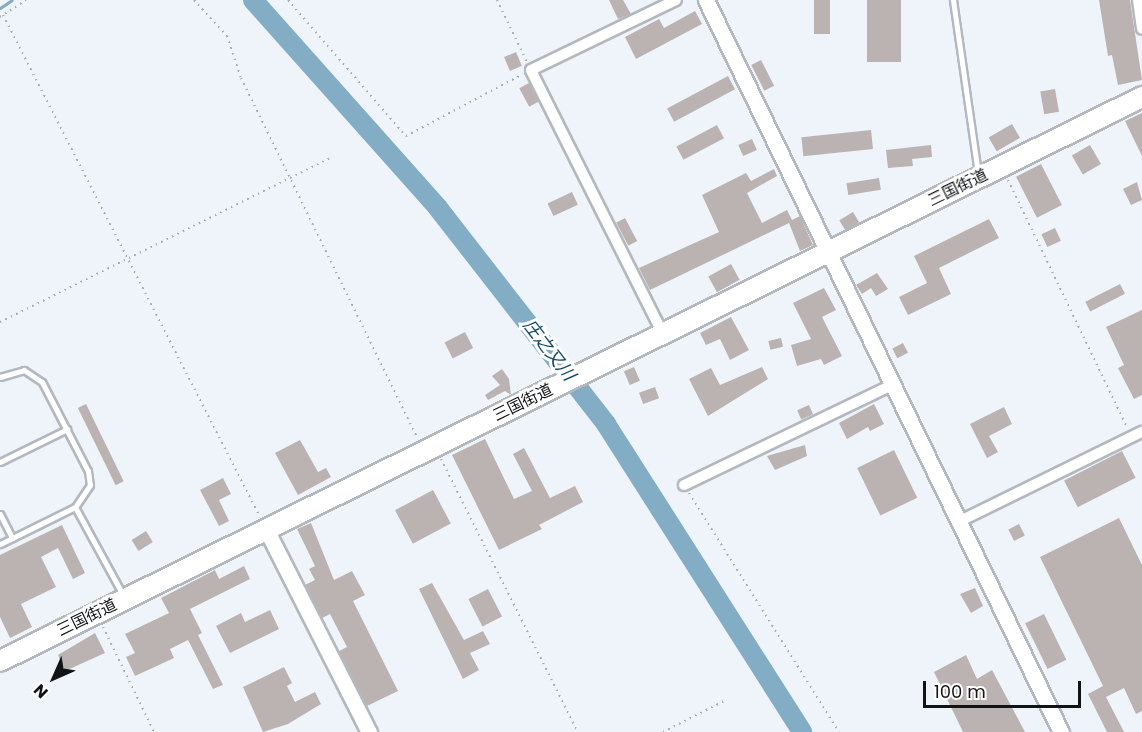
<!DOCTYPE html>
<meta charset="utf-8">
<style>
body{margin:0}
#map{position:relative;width:1142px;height:732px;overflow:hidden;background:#eff4fb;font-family:Poppins,"Noto Sans JP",sans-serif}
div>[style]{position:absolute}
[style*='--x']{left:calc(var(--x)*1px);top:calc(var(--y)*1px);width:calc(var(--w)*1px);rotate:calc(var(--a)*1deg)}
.stream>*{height:3px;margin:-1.5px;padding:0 1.5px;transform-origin:1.5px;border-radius:1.5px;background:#83adc5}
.river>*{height:20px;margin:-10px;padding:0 10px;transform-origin:10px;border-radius:10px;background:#83adc5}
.building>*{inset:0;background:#bbb3b1;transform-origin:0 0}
.path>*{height:2px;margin-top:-1px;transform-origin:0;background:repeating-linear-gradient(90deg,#a7abb0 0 1.5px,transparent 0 6px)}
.roads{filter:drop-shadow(2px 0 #b3b8be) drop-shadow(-2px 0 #b3b8be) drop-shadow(0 2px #b3b8be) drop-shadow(0 -2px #b3b8be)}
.lane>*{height:5px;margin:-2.5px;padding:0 2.5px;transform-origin:2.5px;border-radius:2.5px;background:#fff}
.street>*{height:10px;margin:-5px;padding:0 5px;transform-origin:5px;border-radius:5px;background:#fff}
.secondary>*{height:15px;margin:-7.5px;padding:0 7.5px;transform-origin:7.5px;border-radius:7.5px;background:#fff}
.highway>*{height:20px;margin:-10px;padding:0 10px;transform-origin:10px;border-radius:10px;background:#fff}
span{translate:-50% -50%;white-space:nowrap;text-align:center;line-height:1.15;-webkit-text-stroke:6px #fff;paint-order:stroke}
.street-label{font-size:16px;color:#111315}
.water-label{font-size:18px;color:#124962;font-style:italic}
.north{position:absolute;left:24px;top:648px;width:60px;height:60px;-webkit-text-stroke:4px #fff;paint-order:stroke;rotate:225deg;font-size:16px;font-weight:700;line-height:24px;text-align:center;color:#111315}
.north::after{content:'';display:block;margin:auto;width:21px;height:27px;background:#111315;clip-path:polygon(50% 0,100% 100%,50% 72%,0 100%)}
.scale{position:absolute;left:923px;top:681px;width:158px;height:27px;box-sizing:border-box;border:3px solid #111315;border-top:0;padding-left:8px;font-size:18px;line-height:21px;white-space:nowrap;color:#111315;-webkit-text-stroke:4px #fff;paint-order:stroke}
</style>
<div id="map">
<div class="stream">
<div style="--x:0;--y:8;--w:14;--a:-34"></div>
</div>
<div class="river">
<div style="--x:253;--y:0;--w:278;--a:48.3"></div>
<div style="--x:438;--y:208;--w:274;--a:52.1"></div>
<div style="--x:606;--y:424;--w:365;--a:57.5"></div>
</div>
<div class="building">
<div style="clip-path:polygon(609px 0,623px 0,631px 14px,618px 19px)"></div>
<div style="left:814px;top:0;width:16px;height:34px"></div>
<div style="left:867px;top:0;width:34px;height:62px"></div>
<div style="clip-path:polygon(1099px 0,1130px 0,1142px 80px,1118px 85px,1112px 55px,1108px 56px)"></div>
<div style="clip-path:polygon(695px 11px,702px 24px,636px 59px,625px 37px,659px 19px,664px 28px)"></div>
<div style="left:516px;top:52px;width:15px;height:13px;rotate:67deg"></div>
<div style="left:761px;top:60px;width:29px;height:11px;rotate:63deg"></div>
<div style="left:728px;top:76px;width:15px;height:69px;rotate:62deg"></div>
<div style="left:529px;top:83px;width:21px;height:11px;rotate:62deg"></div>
<div style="left:1055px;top:89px;width:23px;height:15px;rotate:80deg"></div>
<div style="clip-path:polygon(1142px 113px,1142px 156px,1125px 121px)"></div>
<div style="left:1012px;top:124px;width:16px;height:27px;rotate:60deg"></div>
<div style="left:717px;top:125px;width:15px;height:46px;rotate:62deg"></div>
<div style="left:871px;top:130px;width:19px;height:70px;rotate:84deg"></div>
<div style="left:752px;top:139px;width:12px;height:15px;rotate:66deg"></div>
<div style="clip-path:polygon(931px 145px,932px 157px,912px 159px,913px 166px,888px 168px,886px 150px)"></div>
<div style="left:1090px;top:145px;width:22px;height:21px;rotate:60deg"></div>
<div style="left:1041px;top:164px;width:46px;height:28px;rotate:63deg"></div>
<div style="clip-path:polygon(774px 169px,777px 176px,747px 193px,762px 223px,787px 210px,792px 220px,800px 216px,813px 245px,800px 251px,789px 223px,650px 290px,639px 268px,719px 232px,702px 195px,746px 173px,751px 181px)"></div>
<div style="left:879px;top:178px;width:12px;height:33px;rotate:81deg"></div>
<div style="clip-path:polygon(1137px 182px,1142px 200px,1131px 205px,1123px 189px)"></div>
<div style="left:572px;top:192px;width:14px;height:27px;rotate:65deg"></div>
<div style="left:853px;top:212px;width:12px;height:16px;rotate:59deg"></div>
<div style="left:625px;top:218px;width:26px;height:10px;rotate:62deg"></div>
<div style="clip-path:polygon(989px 219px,999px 238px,939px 268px,951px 294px,908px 315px,899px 297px,927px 283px,914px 256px)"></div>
<div style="left:1055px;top:228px;width:14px;height:15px;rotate:65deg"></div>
<div style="left:731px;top:264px;width:18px;height:26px;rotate:61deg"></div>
<div style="clip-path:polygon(877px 273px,888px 289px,876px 296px,871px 288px,862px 294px,856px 285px)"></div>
<div style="left:1120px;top:284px;width:11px;height:39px;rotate:63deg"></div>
<div style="clip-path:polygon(824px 288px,836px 310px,822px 317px,842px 356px,824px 365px,821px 359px,797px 366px,791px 345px,811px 339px,793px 303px)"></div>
<div style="clip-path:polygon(1142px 310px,1142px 395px,1134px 399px,1118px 368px,1124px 365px,1106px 327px)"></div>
<div style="clip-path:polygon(731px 317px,749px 350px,730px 360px,720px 339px,706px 345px,700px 333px)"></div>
<div style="left:465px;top:332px;width:18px;height:23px;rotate:63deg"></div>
<div style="left:781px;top:338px;width:9px;height:13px;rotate:77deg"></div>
<div style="left:903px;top:343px;width:11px;height:12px;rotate:63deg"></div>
<div style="left:634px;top:367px;width:15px;height:11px;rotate:67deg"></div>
<div style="clip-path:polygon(762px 367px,768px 379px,708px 416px,689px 379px,711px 368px,720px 385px)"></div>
<div style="clip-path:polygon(502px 369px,509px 379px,511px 395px,505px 391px,488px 400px,485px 395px,500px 385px,492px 376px)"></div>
<div style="left:655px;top:387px;width:12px;height:17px;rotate:70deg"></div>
<div style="left:86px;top:404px;width:86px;height:9px;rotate:64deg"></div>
<div style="clip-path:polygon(874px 404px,884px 424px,870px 431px,868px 427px,847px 439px,839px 423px)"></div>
<div style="left:809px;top:405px;width:10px;height:13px;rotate:66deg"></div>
<div style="clip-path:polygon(1004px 407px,1012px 424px,989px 436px,998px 452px,987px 458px,970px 424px)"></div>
<div style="clip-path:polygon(485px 439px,514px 499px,532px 491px,513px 454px,524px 448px,550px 498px,575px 486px,583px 502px,539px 525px,542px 529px,499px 550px,452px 455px)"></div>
<div style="clip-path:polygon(300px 440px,318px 472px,326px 468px,331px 477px,298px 495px,275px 453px)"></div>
<div style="clip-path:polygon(805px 445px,807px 456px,775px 470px,767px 456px)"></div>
<div style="left:894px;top:450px;width:53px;height:41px;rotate:64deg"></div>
<div style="left:1122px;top:451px;width:30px;height:65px;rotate:63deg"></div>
<div style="clip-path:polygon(223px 478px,231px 494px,219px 500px,229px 521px,219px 526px,200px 490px)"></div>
<div style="left:433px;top:490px;width:38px;height:43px;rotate:62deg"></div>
<div style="clip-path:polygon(1119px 518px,1142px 565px,1142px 711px,1136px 714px,1124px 688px,1106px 697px,1124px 732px,1107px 732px,1088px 694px,1103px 686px,1040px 557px)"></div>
<div style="clip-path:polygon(311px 523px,334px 580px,352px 571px,365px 595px,353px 601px,398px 691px,367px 706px,339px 651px,347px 647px,330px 614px,322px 618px,305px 585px,315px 580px,309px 569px,315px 566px,297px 529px)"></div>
<div style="left:1019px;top:524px;width:13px;height:12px;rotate:63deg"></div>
<div style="clip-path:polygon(62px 525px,85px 573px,73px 579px,58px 548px,41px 557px,56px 587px,21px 604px,32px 627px,10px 638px,0 617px,0 555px)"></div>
<div style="left:146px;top:531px;width:13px;height:17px;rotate:58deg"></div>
<div style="clip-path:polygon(244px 566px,250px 579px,190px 609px,202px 633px,198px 635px,223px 685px,213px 689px,188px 640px,170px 649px,174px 658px,135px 676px,126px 657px,135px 653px,125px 634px,169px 613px,161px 598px,215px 570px,219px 579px)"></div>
<div style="clip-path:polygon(432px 583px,464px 640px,483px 631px,490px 644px,470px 653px,479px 670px,463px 679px,419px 589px)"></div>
<div style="clip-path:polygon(975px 588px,983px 606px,971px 613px,960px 594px)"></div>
<div style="left:488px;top:589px;width:31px;height:22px;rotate:63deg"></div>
<div style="clip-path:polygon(270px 610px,279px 629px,230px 653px,216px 626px,241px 613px,245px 622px)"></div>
<div style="left:1044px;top:614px;width:51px;height:21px;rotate:64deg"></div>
<div style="clip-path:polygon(95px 633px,105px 653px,65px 671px,58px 655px)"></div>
<div style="clip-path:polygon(966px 655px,977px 679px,992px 670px,1025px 732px,963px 732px,934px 672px)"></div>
<div style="clip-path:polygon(284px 667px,292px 683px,287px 686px,295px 702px,315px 692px,321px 704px,288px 724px,263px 732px,243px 687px)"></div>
</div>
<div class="path">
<div style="--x:194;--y:0;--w:49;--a:47.5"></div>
<div style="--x:227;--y:36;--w:44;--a:71.6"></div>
<div style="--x:241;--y:78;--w:402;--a:63.9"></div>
<div style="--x:288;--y:0;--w:180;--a:49.1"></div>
<div style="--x:406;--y:136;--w:132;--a:-27.9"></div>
<div style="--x:497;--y:0;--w:69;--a:64.2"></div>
<div style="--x:3;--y:15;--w:564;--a:62.89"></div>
<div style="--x:0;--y:17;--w:31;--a:-33"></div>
<div style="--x:1008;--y:180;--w:276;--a:64.3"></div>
<div style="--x:0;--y:322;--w:369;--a:-26.4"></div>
<div style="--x:441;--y:459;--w:305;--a:63.4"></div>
<div style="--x:689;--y:493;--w:282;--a:57.9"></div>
<div style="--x:103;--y:627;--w:117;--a:64.1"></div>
<div style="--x:663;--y:732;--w:68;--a:-26.9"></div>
</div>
<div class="roads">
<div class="lane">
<div style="--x:953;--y:0;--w:175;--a:81.8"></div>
<div style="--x:0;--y:377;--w:25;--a:-16"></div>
<div style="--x:24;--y:370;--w:22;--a:34"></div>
<div style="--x:42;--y:382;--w:100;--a:62.7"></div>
<div style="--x:88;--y:471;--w:14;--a:82"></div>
<div style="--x:90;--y:485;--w:27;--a:124"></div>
<div style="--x:75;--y:507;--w:84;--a:153.7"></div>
<div style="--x:0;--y:462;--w:75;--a:-26.2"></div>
<div style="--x:75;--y:507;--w:100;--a:61.4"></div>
<div style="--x:0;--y:514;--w:27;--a:63"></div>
</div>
<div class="street">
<div style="--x:1138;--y:0;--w:29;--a:82"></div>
<div style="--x:663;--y:334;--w:295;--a:-116.6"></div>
<div style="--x:531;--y:70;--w:161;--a:-25.8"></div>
<div style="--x:684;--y:485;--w:231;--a:-25.7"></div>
<div style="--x:958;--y:522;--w:205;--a:-26.1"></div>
</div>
<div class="secondary">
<div style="--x:706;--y:0;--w:814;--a:64.13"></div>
<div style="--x:266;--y:529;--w:228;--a:63.1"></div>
</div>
<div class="highway">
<div style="--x:0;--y:661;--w:1274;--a:-26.28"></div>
</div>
</div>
<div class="street-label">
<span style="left:958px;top:188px;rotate:-26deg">三国街道</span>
<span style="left:523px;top:403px;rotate:-26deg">三国街道</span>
<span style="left:87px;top:618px;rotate:-26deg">三国街道</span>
</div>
<div class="water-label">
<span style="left:549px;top:350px;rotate:52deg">庄之又川</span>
</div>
<div class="north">N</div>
<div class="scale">100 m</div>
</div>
